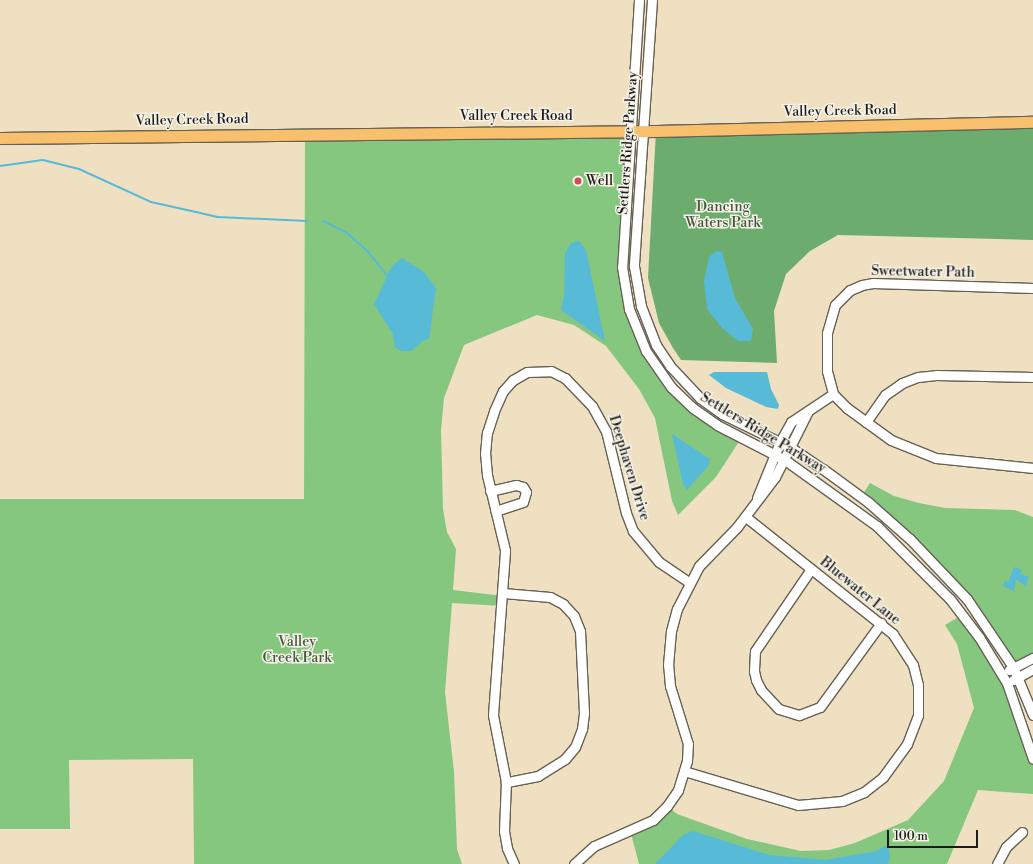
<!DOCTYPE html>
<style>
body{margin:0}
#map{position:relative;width:1033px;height:864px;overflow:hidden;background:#eee0c0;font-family:"Libre Bodoni",serif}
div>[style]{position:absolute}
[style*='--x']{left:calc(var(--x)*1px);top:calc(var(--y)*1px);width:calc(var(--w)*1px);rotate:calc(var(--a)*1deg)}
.green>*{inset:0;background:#86c77f}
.forest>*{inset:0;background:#6cac6e}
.water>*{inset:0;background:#57bad6}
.stream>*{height:2px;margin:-1px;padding:0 1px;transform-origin:1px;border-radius:1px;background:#57bad6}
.roads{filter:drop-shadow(1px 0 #666155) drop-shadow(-1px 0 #666155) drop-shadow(0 1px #666155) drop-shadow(0 -1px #666155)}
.minor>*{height:9px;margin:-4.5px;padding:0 4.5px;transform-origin:4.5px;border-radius:4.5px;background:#fff}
.major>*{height:11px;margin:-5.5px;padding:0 5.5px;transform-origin:5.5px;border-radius:5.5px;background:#f8bf6c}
.dots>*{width:11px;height:11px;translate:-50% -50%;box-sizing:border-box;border:2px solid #f7f3e8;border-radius:50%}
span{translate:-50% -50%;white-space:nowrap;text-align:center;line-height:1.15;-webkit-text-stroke:3px #f7f3e8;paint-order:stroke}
.street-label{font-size:14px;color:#1c1c1c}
.poi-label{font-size:14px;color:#1c1c1c}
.left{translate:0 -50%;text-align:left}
.park-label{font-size:14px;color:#41583f}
.scale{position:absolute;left:887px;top:830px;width:91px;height:18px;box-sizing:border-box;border:2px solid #1c1c1c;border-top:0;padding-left:5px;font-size:12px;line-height:14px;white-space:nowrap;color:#1c1c1c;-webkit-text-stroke:3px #f7f3e8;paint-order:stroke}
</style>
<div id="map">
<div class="green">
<div style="clip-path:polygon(631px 131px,622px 267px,633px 323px,671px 387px,742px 437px,716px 477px,678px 515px,672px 501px,655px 418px,639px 389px,606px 346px,574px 325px,537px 315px,464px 345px,444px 398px,441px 430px,443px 509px,447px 532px,456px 549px,453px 590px,503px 596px,502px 606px,452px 603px,445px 692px,454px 772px,457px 849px,462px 864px,194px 864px,193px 759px,69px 760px,70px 829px,0 829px,0 499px,304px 499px,305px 133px)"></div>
<div style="clip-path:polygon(870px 483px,894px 496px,919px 503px,945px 508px,1015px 510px,1033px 517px,1033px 658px,1013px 667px,967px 599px,861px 497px)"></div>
<div style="clip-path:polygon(962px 615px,1001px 674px,1033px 759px,1033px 794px,978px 790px,947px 864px,639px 864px,630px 830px,667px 806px,677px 814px,747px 839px,801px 851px,829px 850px,855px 843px,908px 820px,944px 781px,974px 708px,957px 644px,945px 625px)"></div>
</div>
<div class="forest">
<div style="clip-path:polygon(1033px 122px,1033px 240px,838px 235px,810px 251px,786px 274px,774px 311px,777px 363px,681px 360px,673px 348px,659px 323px,648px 278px,656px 131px)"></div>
</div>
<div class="water">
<div style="clip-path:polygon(579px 241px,586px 250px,605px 341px,561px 310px,564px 296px,565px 253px,571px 243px)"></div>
<div style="clip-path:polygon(716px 251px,722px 252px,735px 298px,753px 329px,751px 341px,738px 341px,723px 329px,707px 309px,704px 281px,709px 257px)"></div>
<div style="clip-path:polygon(402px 258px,424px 272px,436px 288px,429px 339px,424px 340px,411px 351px,401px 351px,395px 347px,393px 334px,374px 304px,392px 266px)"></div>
<div style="clip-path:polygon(714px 372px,767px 372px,771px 389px,779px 405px,778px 409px,766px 407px,726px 388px,709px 375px)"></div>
<div style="clip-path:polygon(672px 434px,710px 459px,709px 465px,687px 490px,683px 484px)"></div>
<div style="clip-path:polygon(1014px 567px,1022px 570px,1020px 574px,1029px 577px,1025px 586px,1016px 579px,1014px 591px,1003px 586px,1005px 581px,1008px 582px)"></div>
<div style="clip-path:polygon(693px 831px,770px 855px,826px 860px,876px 851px,888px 845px,890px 857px,888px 864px,655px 864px,683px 835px)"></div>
</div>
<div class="stream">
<div style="--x:0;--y:166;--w:43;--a:-7.9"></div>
<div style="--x:43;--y:160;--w:37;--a:14"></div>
<div style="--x:79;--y:169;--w:79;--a:24.6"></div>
<div style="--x:151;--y:202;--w:46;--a:12.5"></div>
<div style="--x:196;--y:212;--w:22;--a:13"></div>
<div style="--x:217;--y:217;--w:90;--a:2.5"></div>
<div style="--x:323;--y:221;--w:25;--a:26"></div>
<div style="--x:346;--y:232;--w:30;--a:42"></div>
<div style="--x:368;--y:252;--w:33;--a:51"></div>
</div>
<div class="roads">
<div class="minor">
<div style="--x:639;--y:0;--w:268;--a:93.6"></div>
<div style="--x:622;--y:267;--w:43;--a:80.5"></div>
<div style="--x:629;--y:309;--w:45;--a:68"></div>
<div style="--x:646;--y:351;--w:44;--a:55.2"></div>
<div style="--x:671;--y:387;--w:30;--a:44"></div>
<div style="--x:693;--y:408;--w:29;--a:35"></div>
<div style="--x:717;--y:425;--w:76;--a:27.2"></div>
<div style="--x:785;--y:460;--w:113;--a:35.7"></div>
<div style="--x:877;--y:526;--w:103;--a:45"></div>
<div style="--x:950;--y:599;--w:48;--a:52.7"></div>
<div style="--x:979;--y:637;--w:54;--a:58.7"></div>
<div style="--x:1007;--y:683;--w:80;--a:71.1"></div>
<div style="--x:652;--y:0;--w:267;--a:93.9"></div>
<div style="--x:634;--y:266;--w:41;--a:80.1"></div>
<div style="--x:641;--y:306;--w:42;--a:69"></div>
<div style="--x:656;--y:345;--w:25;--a:56"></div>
<div style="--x:670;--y:366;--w:44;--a:46.8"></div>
<div style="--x:700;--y:398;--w:27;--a:36"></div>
<div style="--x:722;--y:414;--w:76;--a:25.9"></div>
<div style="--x:790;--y:447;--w:40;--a:34"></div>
<div style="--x:823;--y:469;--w:56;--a:36.3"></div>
<div style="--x:868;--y:502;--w:56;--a:41.4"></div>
<div style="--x:910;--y:539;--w:83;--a:46.5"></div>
<div style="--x:967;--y:599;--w:82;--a:55.9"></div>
<div style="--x:1013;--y:667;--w:52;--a:67.4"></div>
<div style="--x:1033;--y:288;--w:160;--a:-178.2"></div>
<div style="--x:873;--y:283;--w:11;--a:170"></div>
<div style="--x:862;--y:285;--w:13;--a:157"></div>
<div style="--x:850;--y:290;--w:21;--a:135"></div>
<div style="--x:835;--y:305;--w:29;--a:106"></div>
<div style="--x:827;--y:333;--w:38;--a:90"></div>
<div style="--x:827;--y:371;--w:24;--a:75"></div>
<div style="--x:833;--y:394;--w:20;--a:45"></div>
<div style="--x:847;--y:408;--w:54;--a:36"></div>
<div style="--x:891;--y:440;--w:48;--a:21.8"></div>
<div style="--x:936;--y:458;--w:98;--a:5.9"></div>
<div style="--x:866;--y:422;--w:33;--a:-55"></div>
<div style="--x:885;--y:395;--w:21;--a:-35"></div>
<div style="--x:902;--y:383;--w:17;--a:-21"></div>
<div style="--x:918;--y:377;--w:18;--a:-6"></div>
<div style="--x:936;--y:375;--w:97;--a:1.2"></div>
<div style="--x:490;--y:491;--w:27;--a:-13"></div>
<div style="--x:516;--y:485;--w:7;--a:16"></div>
<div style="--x:523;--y:487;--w:6;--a:59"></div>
<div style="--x:526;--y:492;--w:10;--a:107"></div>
<div style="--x:523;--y:502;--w:29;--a:162"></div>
<div style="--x:757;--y:498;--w:61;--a:-67.7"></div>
<div style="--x:780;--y:442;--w:23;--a:-61"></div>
<div style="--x:791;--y:422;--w:50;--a:-33.7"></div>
<div style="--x:811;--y:569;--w:99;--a:124.3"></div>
<div style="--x:755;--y:651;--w:20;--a:93"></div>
<div style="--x:754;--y:671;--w:9;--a:77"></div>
<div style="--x:756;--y:680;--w:11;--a:63"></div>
<div style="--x:761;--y:690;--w:26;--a:47"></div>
<div style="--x:779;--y:709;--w:21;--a:17"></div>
<div style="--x:799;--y:715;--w:22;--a:-21"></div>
<div style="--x:820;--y:707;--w:104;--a:-54"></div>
<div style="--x:503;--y:593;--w:47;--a:4.9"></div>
<div style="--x:550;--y:597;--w:15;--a:28"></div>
<div style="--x:563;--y:604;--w:16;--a:47"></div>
<div style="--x:574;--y:616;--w:16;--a:68"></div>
<div style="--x:580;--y:631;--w:82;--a:87.2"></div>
<div style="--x:584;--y:713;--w:16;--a:97"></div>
<div style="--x:582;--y:729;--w:19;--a:111"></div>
<div style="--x:575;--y:747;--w:16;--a:130"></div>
<div style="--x:565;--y:759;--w:32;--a:148"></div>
<div style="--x:538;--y:776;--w:33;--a:169"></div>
<div style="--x:1009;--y:670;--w:27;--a:-27"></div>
<div style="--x:1013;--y:680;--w:23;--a:-29"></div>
<div style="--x:684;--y:771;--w:119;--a:16.6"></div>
<div style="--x:798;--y:805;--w:44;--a:-5.2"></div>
<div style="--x:842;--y:801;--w:24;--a:-22"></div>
<div style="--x:864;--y:792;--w:24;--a:-38"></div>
<div style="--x:883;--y:777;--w:41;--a:-54"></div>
<div style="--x:907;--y:744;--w:31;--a:-69"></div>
<div style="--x:918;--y:715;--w:30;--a:-90"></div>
<div style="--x:918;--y:685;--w:21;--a:-104"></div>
<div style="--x:913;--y:665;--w:37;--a:-123"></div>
<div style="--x:893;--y:634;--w:188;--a:-141.5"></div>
<div style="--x:514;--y:864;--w:17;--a:-114"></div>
<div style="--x:507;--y:848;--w:17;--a:-100"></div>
<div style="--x:504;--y:831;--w:49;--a:-87.7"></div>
<div style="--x:506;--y:782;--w:68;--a:-101"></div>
<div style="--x:493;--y:715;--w:165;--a:-85.8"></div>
<div style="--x:505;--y:550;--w:77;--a:-103.5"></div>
<div style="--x:487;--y:475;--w:21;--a:-95"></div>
<div style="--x:485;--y:454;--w:21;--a:-85"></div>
<div style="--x:487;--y:433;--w:23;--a:-72"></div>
<div style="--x:494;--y:411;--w:22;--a:-66"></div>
<div style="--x:503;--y:391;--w:15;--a:-48"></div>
<div style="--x:513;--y:380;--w:16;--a:-30"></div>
<div style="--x:527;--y:372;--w:24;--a:-2"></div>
<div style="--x:551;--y:371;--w:16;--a:27"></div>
<div style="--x:565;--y:378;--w:39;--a:46"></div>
<div style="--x:592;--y:406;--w:29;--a:61"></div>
<div style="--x:606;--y:431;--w:84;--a:76.3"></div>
<div style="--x:626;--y:513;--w:19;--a:69"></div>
<div style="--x:633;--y:531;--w:40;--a:50"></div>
<div style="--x:659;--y:562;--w:36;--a:34"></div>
<div style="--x:574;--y:864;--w:27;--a:-42"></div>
<div style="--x:594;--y:846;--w:64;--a:-23.8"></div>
<div style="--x:653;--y:820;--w:20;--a:-45"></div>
<div style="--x:667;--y:806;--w:19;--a:-55"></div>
<div style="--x:678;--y:790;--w:30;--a:-73"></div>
<div style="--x:687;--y:761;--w:17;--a:-87"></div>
<div style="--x:688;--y:744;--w:61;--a:-107.2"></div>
<div style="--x:670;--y:686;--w:21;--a:-95"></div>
<div style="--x:668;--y:665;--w:34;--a:-85"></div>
<div style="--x:671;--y:631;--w:23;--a:-75"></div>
<div style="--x:677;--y:609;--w:48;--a:-62.9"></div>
<div style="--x:699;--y:566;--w:54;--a:-45.7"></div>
<div style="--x:737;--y:527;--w:63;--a:-52.8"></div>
<div style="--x:775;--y:477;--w:74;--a:-63.4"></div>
<div style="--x:997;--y:864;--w:19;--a:-62"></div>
<div style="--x:1006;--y:847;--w:22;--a:-43"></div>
</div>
<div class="major">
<div style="--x:0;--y:138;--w:656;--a:-0.61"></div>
<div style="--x:656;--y:131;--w:377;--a:-1.4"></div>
</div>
</div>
<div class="dots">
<div style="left:578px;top:181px;background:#d1495b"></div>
</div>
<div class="street-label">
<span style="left:840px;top:111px;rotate:-1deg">Valley Creek Road</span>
<span style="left:516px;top:116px">Valley Creek Road</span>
<span style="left:192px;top:120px;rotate:-1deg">Valley Creek Road</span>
<span style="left:628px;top:143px;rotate:-86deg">Settlers Ridge Parkway</span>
<span style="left:923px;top:272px;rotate:1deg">Sweetwater Path</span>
<span style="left:763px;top:433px;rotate:31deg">Settlers Ridge Parkway</span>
<span style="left:629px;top:468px;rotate:73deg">Deephaven Drive</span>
<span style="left:860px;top:591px;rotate:39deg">Bluewater Lane</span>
</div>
<div class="poi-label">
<span class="left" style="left:586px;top:181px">Well</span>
</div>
<div class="park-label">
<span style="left:723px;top:215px">Dancing<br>Waters Park</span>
<span style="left:297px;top:650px">Valley<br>Creek Park</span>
</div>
<div class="scale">100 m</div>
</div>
